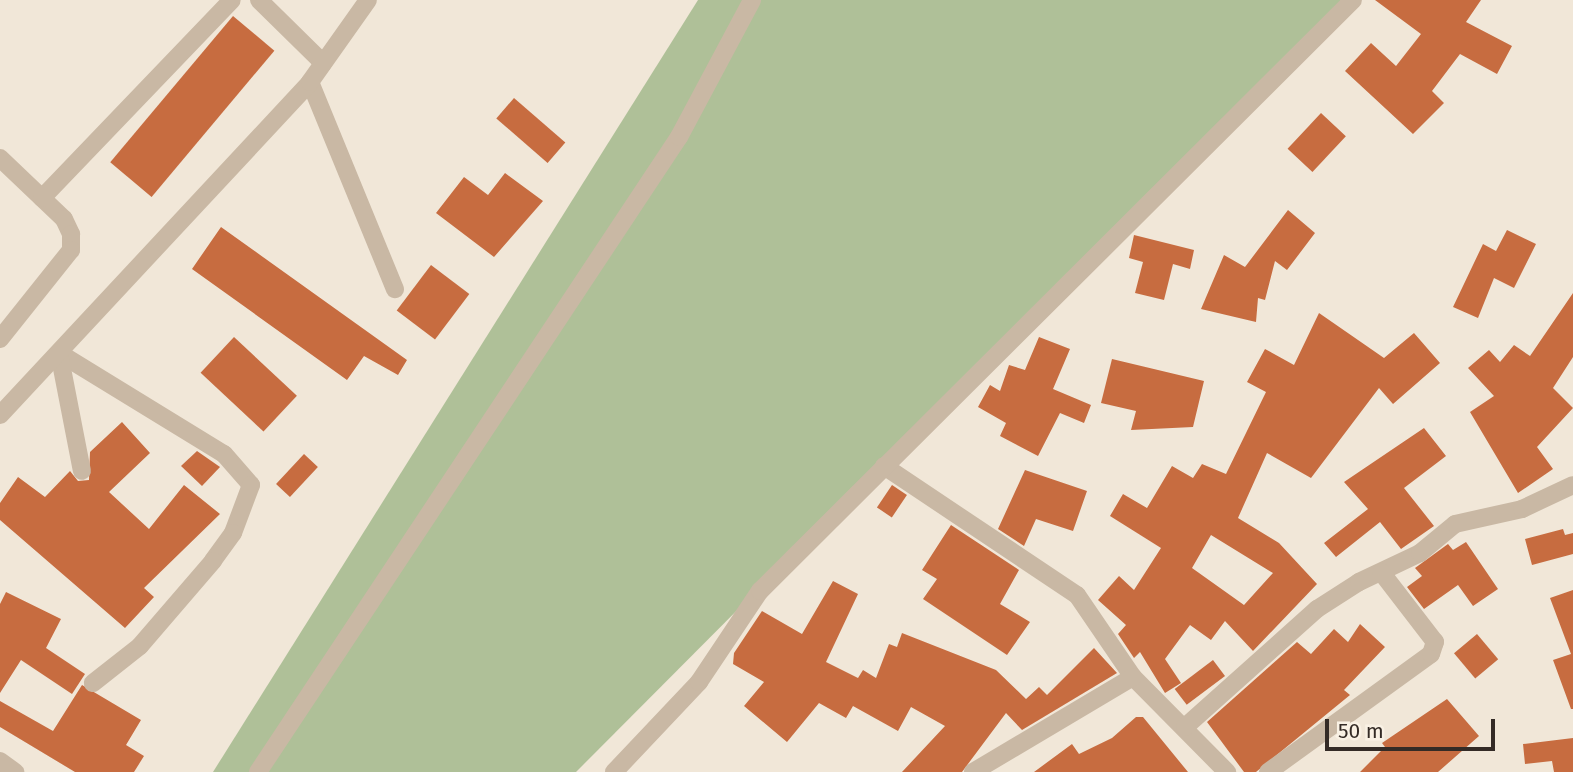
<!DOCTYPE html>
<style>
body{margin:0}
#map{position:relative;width:1573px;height:772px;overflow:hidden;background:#f1e7d8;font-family:"Fira Sans",sans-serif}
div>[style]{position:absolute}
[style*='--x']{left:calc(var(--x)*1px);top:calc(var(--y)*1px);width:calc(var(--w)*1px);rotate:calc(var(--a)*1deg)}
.green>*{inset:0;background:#afc098}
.building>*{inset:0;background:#c76c40;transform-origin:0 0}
.minor>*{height:18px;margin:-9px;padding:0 9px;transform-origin:9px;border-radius:9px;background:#c9b8a4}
span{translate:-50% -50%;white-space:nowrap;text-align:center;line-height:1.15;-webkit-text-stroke:5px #f9f1e4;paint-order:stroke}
.scale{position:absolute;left:1325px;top:719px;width:170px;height:32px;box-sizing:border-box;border:4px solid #342b26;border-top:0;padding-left:9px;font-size:21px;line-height:24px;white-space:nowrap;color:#342b26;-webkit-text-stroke:5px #f9f1e4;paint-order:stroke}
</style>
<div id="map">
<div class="green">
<div style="clip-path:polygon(698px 0,1345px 0,576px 772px,213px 772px)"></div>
</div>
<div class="building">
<div style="clip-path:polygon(1375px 0,1481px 0,1466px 22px,1512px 46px,1497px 74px,1460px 54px,1432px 91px,1444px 103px,1413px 134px,1345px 71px,1371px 43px,1396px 66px,1421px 34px)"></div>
<div style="left:233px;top:16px;width:54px;height:191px;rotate:40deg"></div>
<div style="left:514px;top:98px;width:68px;height:27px;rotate:41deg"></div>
<div style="left:1321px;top:113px;width:34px;height:49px;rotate:43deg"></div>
<div style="clip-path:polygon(505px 173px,543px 201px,494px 257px,436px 213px,464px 177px,488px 195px)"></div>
<div style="clip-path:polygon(1288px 210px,1315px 233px,1287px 270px,1275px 261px,1265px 300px,1258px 298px,1256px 322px,1201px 309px,1224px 255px,1245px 267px)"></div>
<div style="clip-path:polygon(221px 227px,407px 360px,398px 375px,364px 356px,347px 380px,192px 269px)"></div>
<div style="clip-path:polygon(1507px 230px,1536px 244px,1514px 288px,1494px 278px,1478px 318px,1453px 307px,1483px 244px,1496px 251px)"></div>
<div style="clip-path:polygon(1134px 235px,1194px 250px,1190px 269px,1173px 264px,1164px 300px,1135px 293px,1143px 262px,1129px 258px)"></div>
<div style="left:431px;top:265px;width:48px;height:57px;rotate:37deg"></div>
<div style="clip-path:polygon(1573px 293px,1573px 357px,1553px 388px,1573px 408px,1537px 447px,1553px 469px,1518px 493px,1470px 412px,1494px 396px,1468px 368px,1489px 350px,1500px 362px,1514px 345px,1530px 356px)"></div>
<div style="clip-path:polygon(evenodd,1319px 313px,1384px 358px,1414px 333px,1440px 363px,1393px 404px,1379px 388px,1311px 478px,1267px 453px,1238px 518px,1279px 543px,1317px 584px,1253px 651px,1225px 621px,1211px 640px,1190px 625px,1165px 659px,1181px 683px,1165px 693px,1140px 652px,1134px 658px,1118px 634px,1126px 625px,1098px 600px,1119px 576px,1134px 590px,1161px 548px,1110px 516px,1123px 494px,1147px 508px,1172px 466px,1193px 478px,1202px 464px,1226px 474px,1266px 392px,1247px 382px,1265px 349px,1294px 365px,1319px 313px,1211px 535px,1273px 573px,1244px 605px,1192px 568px,1211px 535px)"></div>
<div style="left:234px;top:337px;width:86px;height:49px;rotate:43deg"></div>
<div style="clip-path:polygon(1039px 337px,1070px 349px,1053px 389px,1091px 405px,1084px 423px,1060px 413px,1038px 456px,1000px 436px,1006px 423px,978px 407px,990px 385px,1000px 391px,1009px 365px,1025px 370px)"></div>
<div style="clip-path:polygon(1112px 359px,1204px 381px,1193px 427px,1131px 430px,1136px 411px,1101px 403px)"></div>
<div style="clip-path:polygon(122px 422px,150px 453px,109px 492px,149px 529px,184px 485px,220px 514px,144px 588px,154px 597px,125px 628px,0 520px,0 503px,18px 477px,45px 497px,70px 471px,78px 481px,89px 480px,90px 452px)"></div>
<div style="clip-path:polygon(1424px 428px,1446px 456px,1404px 488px,1434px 526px,1401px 549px,1380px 522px,1336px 557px,1324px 543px,1368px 509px,1344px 482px)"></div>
<div style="clip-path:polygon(197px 451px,220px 467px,202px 486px,181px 466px)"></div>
<div style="left:304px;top:454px;width:19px;height:41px;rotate:43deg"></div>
<div style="clip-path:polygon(1025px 470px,1087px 491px,1073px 531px,1036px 519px,1024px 546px,998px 529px)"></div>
<div style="left:892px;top:485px;width:18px;height:27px;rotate:34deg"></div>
<div style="clip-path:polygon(951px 525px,1019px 570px,1000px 604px,1030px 622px,1007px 655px,923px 599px,937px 579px,922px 570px)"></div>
<div style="clip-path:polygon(1563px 529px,1565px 535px,1573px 533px,1573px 554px,1532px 565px,1525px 539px)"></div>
<div style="clip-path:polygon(1466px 542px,1498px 589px,1473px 606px,1458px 585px,1424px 609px,1407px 587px,1422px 576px,1415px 568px,1448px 544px,1453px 550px)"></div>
<div style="clip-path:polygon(833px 581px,858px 594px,826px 662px,858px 678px,863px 670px,876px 678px,889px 644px,897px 647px,902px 633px,996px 670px,1026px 699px,1039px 687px,1047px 695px,1094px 648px,1117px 673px,1022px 730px,1006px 713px,962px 772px,902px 772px,945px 726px,911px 707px,898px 731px,853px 706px,846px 718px,819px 703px,787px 742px,744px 706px,764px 682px,733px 664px,734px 653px,762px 611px,802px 634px)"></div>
<div style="clip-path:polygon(1573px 590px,1573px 709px,1571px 709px,1553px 660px,1571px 654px,1550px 598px)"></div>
<div style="clip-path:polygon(6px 592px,61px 619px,46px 648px,85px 674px,72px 694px,21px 660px,0 693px,0 604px)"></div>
<div style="clip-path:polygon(1360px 624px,1385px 647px,1344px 690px,1350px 695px,1256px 772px,1244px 772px,1207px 722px,1297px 642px,1311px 654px,1334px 629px,1348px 642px)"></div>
<div style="left:1477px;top:634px;width:33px;height:30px;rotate:50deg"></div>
<div style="left:1213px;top:660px;width:20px;height:48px;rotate:53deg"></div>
<div style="clip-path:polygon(82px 685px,141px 720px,126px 745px,144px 756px,134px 772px,75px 772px,0 727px,0 701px,53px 731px)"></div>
<div style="clip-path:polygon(1447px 699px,1479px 736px,1438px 772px,1360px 772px,1385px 747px,1382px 743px)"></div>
<div style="clip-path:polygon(1136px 717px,1143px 717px,1188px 772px,1034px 772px,1072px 744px,1079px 754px,1112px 738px)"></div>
<div style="clip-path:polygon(1573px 738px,1573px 772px,1554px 772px,1552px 761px,1525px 764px,1523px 744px)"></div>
</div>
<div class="minor">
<div style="--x:259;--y:0;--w:90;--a:44.5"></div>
<div style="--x:310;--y:82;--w:224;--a:67.7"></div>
<div style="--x:0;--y:158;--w:88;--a:43.6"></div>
<div style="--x:64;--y:219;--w:17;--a:65"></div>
<div style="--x:71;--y:234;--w:16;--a:90"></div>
<div style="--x:71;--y:250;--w:114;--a:128.6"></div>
<div style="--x:42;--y:198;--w:274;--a:-46.2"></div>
<div style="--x:59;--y:353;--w:193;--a:31.5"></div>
<div style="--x:224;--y:454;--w:41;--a:48.9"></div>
<div style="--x:251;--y:485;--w:51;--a:110.6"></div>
<div style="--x:233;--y:533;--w:34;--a:126"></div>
<div style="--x:213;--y:561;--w:112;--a:130.7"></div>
<div style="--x:140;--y:646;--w:60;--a:141.8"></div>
<div style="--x:59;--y:353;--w:120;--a:79"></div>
<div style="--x:0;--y:415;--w:455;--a:-47"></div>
<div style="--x:310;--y:82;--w:100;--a:-54.7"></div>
<div style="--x:884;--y:466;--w:232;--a:33.8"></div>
<div style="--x:1077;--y:595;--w:99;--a:55.7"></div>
<div style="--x:1133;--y:677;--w:134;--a:45.3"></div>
<div style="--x:1185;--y:727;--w:177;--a:-41.8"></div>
<div style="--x:1317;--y:609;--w:50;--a:-32.7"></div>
<div style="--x:1359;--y:582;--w:68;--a:-25.4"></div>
<div style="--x:1420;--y:553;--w:45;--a:-39.6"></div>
<div style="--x:1455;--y:524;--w:69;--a:-12.6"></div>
<div style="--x:1522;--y:509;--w:56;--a:-25.2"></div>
<div style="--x:0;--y:761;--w:19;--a:36"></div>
<div style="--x:258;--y:772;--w:762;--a:-56.46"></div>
<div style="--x:679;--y:137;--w:155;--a:-61.9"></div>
<div style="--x:614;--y:772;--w:124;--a:-46.6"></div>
<div style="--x:699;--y:682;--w:110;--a:-56.2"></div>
<div style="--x:760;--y:591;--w:837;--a:-44.9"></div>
<div style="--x:973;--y:772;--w:186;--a:-30.7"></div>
<div style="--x:1268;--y:772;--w:201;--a:-35.9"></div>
<div style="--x:1431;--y:654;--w:13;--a:-72"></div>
<div style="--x:1435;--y:642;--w:88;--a:-127.6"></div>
</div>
<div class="scale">50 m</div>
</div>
